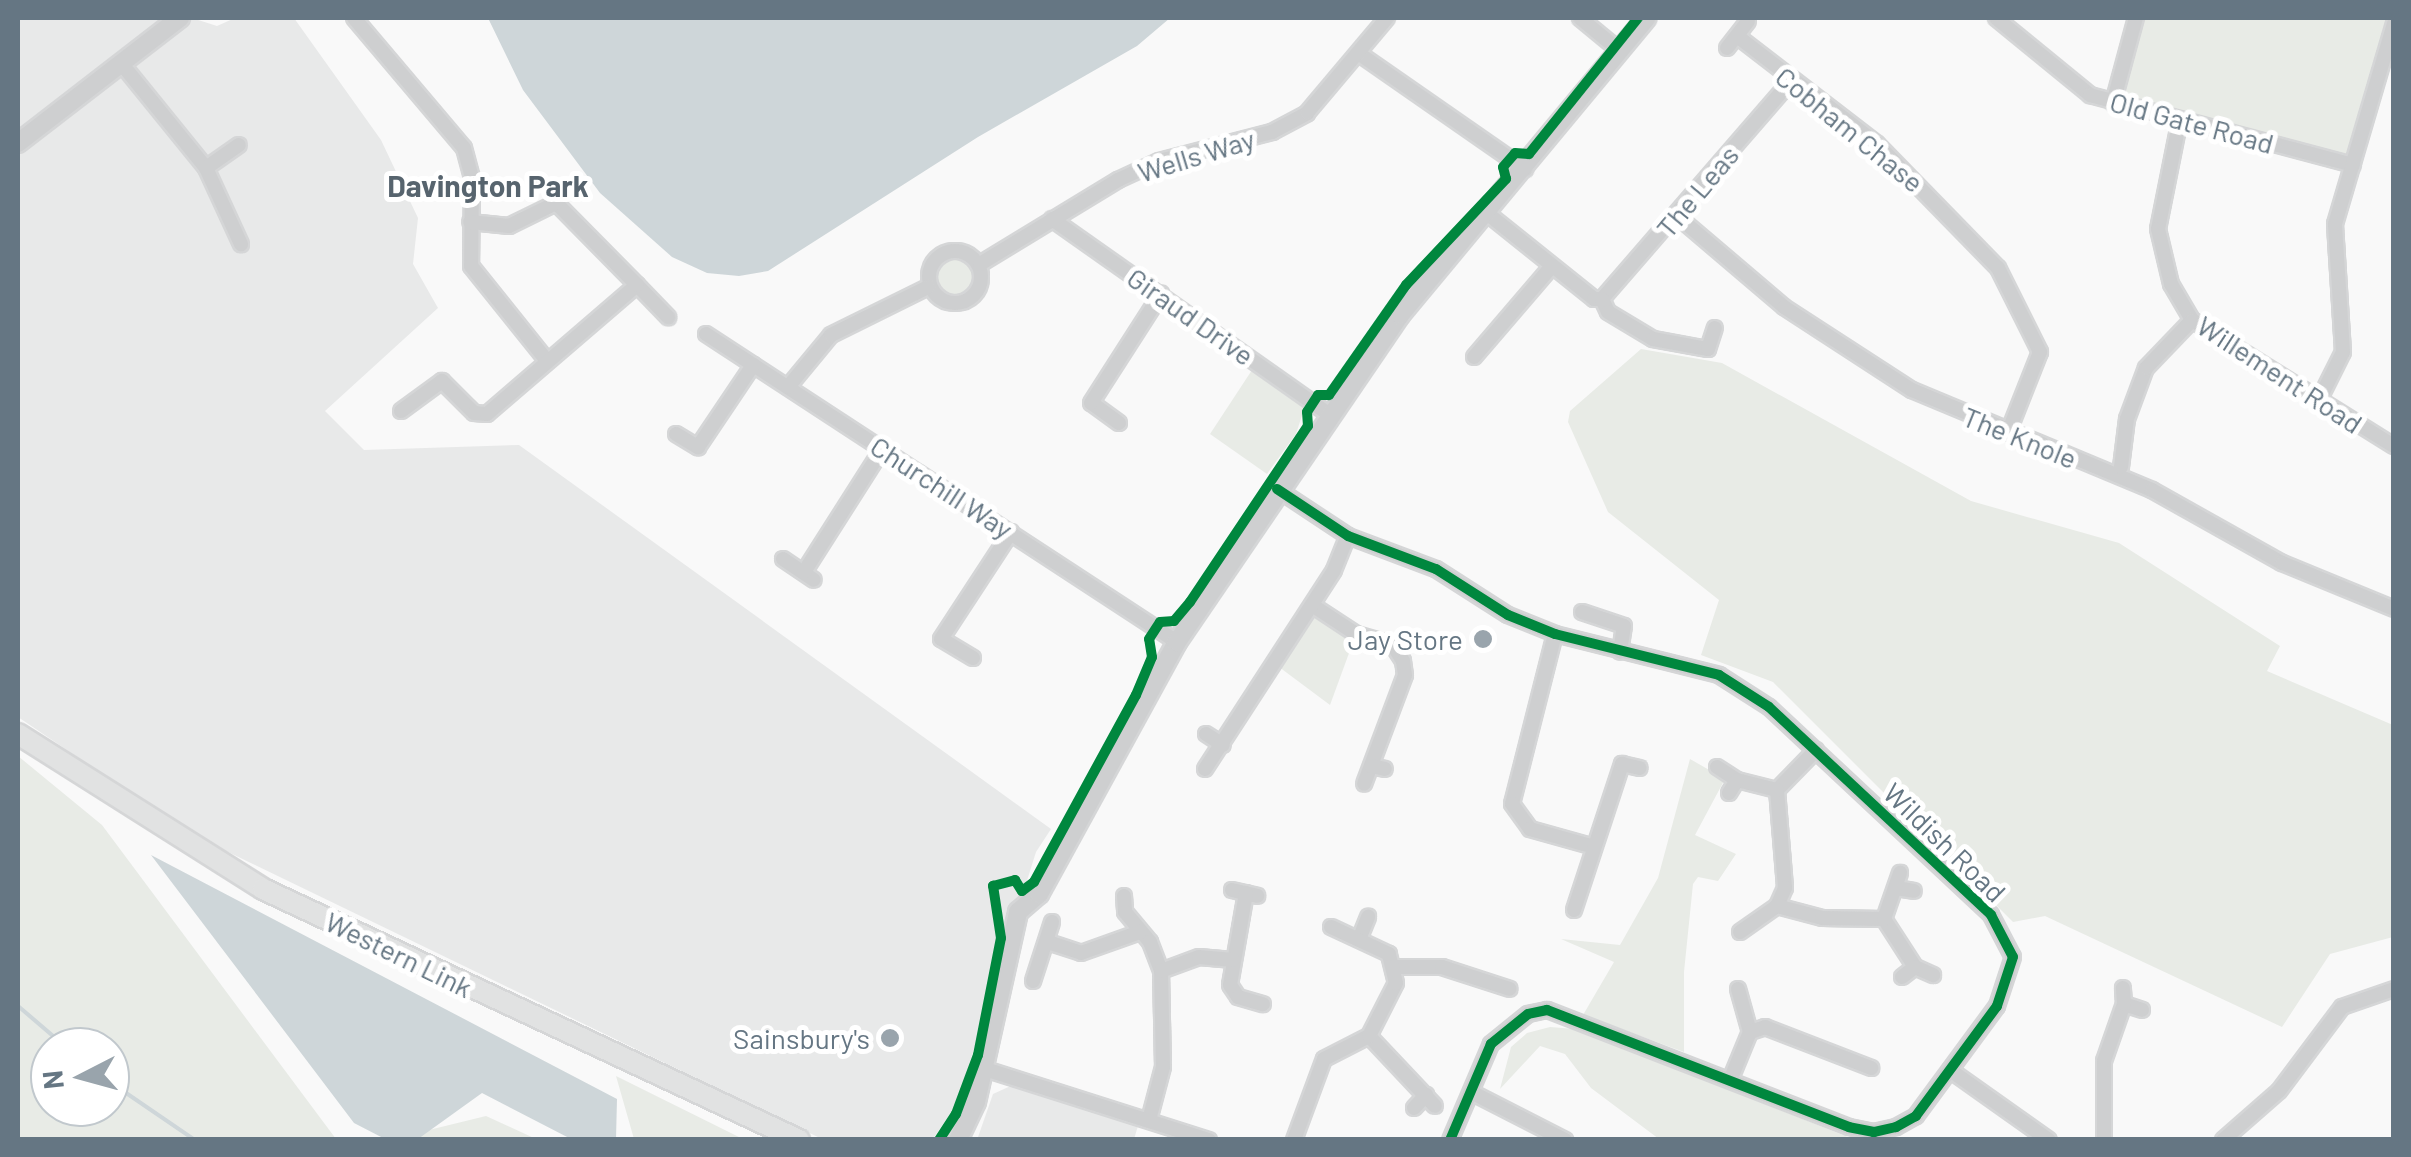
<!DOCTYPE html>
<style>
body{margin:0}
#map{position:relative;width:2411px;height:1157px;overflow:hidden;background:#f9f9f9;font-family:Barlow,sans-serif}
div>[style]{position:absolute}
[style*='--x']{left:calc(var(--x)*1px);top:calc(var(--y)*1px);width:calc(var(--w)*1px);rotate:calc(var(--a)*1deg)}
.built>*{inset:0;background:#e8e9e9}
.green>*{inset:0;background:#e8ebe6}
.round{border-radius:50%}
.water>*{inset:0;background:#ced6d9}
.stream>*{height:4px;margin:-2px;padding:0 2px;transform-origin:2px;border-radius:2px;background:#ced6d9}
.roads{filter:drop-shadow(2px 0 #d5d6d7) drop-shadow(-2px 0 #d5d6d7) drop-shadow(0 2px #d5d6d7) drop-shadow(0 -2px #d5d6d7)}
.minor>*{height:14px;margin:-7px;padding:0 7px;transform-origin:7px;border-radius:7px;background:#cecfd0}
.minor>.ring{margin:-7px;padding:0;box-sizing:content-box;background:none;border:14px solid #cecfd0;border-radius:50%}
.tertiary>*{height:18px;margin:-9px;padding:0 9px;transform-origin:9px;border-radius:9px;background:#cecfd0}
.secondary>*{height:20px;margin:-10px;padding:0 10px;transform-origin:10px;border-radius:10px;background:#e1e2e2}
.cycleway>*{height:10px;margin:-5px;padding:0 5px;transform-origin:5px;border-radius:5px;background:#00873e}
.dots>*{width:28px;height:28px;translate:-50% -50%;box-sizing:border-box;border:5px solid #fff;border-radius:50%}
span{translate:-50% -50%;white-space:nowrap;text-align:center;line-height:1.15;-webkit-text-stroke:10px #fff;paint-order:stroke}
.street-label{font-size:28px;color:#657683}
.poi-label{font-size:28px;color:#657683}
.right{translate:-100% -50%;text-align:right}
.neighbourhood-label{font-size:30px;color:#57646e;font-weight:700}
.frame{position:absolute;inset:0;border:20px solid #657683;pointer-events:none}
.north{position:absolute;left:30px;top:1027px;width:100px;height:100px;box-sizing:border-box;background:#fff;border:2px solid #c1c8cd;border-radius:50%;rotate:264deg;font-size:28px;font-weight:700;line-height:40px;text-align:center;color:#657683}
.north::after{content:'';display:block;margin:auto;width:35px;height:45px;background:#99a4ac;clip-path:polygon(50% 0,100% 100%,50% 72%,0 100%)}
</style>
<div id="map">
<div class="built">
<div style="clip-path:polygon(18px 18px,192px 18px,217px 26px,235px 18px,294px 18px,381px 140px,418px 218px,413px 264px,438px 308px,325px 411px,364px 450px,519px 445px,1051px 829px,1036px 852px,957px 1103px,933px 1139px,822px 1139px,193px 835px,18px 717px)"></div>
<div style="clip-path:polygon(1015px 1084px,1138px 1126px,1134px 1139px,977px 1140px,993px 1094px)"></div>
</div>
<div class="green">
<div style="clip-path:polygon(2136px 18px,2393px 18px,2353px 165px,2113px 103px)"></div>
<div class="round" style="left:937px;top:259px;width:38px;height:38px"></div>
<div style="clip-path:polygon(1641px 349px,1722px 363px,1971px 501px,2119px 543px,2280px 646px,2267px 671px,2393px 725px,2393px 937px,2330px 954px,2282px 1027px,2045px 916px,2013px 922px,1773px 682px,1701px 655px,1719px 600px,1608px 512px,1568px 422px,1570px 411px)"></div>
<div style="clip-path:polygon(1252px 370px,1305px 406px,1296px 434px,1267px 474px,1210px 434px)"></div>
<div style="clip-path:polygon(1312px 605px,1356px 634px,1330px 705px,1271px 661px)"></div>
<div style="clip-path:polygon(evenodd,18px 756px,102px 825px,336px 1139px,18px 1139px,18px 756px,50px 1047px,110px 1047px,110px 1107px,50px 1107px,50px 1047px)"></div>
<div style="clip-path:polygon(1690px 759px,1725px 779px,1695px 835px,1736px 854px,1718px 881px,1698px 877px,1693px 884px,1684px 972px,1684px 1052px,1583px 1015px,1614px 962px,1561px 939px,1620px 945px,1658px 878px)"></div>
<div style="clip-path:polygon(1550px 1027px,1575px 1029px,1853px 1139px,1659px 1139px,1591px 1088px,1565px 1054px,1540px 1046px,1500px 1089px,1511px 1047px,1527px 1033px)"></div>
<div style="clip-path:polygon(616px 1076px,743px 1139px,634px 1139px)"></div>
<div style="clip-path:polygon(486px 1116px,536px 1139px,388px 1140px)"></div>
</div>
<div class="water">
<div style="clip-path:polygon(488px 18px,1170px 18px,1137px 46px,978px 137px,768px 271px,739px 276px,707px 273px,672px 257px,600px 193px,523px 90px)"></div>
<div style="clip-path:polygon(151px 855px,617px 1099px,616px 1139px,571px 1139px,482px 1093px,418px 1139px,385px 1139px,354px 1123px)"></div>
</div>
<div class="stream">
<div style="--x:18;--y:1006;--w:63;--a:40.5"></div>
<div style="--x:110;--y:1082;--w:103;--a:34.3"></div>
</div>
<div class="roads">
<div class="minor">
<div style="--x:354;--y:18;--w:170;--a:49.8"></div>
<div style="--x:464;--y:148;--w:30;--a:75"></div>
<div style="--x:472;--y:177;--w:89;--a:90.6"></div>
<div style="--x:471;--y:266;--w:122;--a:51.3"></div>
<div style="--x:1580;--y:18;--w:52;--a:39.5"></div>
<div style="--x:1996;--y:18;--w:122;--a:39.3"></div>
<div style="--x:2090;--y:95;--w:272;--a:14.9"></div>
<div style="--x:1737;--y:36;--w:177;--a:37.6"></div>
<div style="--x:1877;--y:144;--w:173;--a:45.7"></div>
<div style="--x:1998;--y:268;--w:94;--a:63.4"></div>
<div style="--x:2040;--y:352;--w:87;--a:111.6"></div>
<div style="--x:1727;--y:48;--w:34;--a:-52"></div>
<div style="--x:1361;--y:55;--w:200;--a:34.8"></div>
<div style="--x:121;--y:63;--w:135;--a:51"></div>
<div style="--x:206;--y:168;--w:84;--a:65.3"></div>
<div style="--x:2113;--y:103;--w:88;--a:-74.9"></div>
<div style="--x:2180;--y:119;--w:112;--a:101.3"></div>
<div style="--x:2158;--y:229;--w:57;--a:76.7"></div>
<div style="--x:2171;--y:284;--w:42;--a:59.7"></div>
<div style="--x:2192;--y:320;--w:238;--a:32"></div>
<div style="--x:206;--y:168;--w:40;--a:-34.9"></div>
<div style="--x:1488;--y:214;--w:136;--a:38.7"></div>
<div style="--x:1594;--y:299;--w:8;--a:0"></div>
<div style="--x:1602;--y:299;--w:289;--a:-49.1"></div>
<div style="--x:1676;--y:215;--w:142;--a:40.4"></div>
<div style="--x:1784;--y:307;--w:153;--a:33"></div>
<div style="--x:1912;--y:390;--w:260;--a:22.6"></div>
<div style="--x:2152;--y:490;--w:149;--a:29.3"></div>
<div style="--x:2282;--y:563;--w:121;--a:22.3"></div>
<div style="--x:1052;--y:219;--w:340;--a:35.2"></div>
<div class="ring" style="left:929px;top:251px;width:38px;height:38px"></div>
<div style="--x:980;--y:264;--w:162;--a:-31.3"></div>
<div style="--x:1118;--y:180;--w:45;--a:-24.9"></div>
<div style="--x:1159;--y:161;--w:117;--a:-14.4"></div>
<div style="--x:1272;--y:132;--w:40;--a:-28"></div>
<div style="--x:1307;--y:113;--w:124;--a:-49.9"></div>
<div style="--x:637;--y:285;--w:45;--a:45.9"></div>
<div style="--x:1602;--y:299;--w:14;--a:65"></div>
<div style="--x:1608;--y:312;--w:52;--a:31"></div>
<div style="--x:1653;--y:339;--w:56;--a:10.3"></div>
<div style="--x:1708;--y:349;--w:22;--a:-72"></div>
<div style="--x:706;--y:334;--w:563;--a:33.18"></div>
<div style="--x:1474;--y:357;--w:120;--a:-49.4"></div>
<div style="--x:788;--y:387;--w:67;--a:-50.4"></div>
<div style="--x:831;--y:335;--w:108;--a:-26.3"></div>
<div style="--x:2318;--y:402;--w:56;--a:-63.4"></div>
<div style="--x:2343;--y:352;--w:128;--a:-93.6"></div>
<div style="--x:2335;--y:224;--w:209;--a:-73.6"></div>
<div style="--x:401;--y:411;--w:51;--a:-36.2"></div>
<div style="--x:442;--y:381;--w:45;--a:45"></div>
<div style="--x:474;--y:413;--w:13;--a:4"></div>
<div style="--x:487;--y:414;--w:198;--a:-40.7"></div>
<div style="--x:637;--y:285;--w:115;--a:-134.6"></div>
<div style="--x:556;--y:203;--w:52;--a:153.9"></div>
<div style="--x:509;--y:226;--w:39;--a:-174"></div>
<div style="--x:1119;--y:423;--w:34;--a:-144"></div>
<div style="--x:1091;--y:403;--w:130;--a:-57.3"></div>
<div style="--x:676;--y:434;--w:26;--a:31"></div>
<div style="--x:698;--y:447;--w:99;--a:-56.1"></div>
<div style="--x:2121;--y:467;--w:48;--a:-82.9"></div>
<div style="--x:2127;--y:419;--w:54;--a:-69.6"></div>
<div style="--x:2146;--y:368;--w:66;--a:-46.2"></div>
<div style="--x:1277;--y:489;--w:85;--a:33.5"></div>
<div style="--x:1348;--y:536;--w:94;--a:20.6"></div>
<div style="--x:1436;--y:569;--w:85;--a:32.6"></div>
<div style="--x:1508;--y:615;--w:51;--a:22"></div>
<div style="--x:1555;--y:634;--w:169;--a:14"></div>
<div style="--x:1719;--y:675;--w:59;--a:32.6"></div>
<div style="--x:1769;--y:707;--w:304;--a:43.1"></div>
<div style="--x:1991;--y:915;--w:47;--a:62.4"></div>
<div style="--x:2013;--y:957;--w:52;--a:108.1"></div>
<div style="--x:1997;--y:1006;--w:137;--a:126.4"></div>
<div style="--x:1916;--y:1116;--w:23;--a:151"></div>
<div style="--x:1896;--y:1127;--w:23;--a:167"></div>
<div style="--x:1874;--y:1132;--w:25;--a:-169"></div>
<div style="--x:1849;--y:1127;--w:324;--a:-158.8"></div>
<div style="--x:1547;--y:1010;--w:19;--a:168"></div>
<div style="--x:1528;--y:1014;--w:48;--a:141"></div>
<div style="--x:1491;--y:1044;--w:104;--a:113.1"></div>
<div style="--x:783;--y:559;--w:37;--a:34"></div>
<div style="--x:804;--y:572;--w:147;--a:-57.5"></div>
<div style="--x:1312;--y:605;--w:53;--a:33.4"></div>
<div style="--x:1356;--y:634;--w:37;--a:16"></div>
<div style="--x:1392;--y:644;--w:20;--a:57"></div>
<div style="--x:1403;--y:661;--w:14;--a:82"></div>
<div style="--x:1405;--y:675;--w:116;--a:110.6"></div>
<div style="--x:1582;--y:612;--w:44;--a:18.4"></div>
<div style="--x:1624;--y:626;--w:26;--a:99"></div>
<div style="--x:1555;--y:634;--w:175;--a:104.2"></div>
<div style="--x:1512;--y:804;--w:31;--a:54"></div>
<div style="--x:1530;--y:829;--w:66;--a:15.7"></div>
<div style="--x:973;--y:658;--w:37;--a:-149"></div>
<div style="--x:941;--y:639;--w:128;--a:-56.8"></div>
<div style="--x:1206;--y:734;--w:20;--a:33"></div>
<div style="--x:1816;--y:750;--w:56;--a:134.3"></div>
<div style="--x:1777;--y:790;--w:98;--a:85.3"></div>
<div style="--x:1785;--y:888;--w:20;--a:114"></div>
<div style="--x:1777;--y:906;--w:47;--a:14.9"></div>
<div style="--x:1822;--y:918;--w:62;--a:0.9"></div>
<div style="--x:1884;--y:919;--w:57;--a:57.1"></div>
<div style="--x:1915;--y:967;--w:20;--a:24"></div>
<div style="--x:1371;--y:766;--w:14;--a:12"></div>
<div style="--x:1717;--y:767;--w:24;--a:33"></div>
<div style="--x:1737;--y:780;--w:41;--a:14"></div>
<div style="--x:1205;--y:769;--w:237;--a:-57"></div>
<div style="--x:1334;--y:570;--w:37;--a:-68"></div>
<div style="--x:1729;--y:793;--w:15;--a:-58"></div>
<div style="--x:1896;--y:888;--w:18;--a:9"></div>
<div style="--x:1232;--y:890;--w:26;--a:13"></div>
<div style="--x:1246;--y:893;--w:93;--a:99.9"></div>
<div style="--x:1230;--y:985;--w:14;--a:56"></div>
<div style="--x:1238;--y:997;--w:26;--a:16"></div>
<div style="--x:1124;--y:896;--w:16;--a:86"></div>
<div style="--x:1125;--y:912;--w:39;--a:50"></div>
<div style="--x:1150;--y:942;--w:31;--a:69"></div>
<div style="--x:1161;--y:971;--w:96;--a:88.8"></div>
<div style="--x:1163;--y:1067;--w:55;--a:104.8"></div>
<div style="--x:1574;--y:910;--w:154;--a:-71.8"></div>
<div style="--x:1622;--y:764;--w:18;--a:13"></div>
<div style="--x:1884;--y:919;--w:49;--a:-70.8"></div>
<div style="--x:1740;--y:932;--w:45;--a:-35.1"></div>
<div style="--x:1360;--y:937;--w:22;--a:-68"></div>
<div style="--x:1048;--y:942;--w:35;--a:18"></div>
<div style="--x:1081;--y:953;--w:63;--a:-19.6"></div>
<div style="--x:1396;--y:967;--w:46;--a:0"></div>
<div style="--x:1442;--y:967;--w:71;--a:17.9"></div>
<div style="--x:1161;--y:971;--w:40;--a:-20.2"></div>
<div style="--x:1199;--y:957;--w:34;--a:5"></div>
<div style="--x:1902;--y:977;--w:16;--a:-38"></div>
<div style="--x:1033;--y:981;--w:62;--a:-72.1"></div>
<div style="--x:1738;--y:989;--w:45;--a:74.4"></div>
<div style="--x:2124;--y:1004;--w:19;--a:18"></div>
<div style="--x:1369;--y:1036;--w:96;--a:46.7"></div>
<div style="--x:985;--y:1069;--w:235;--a:17.6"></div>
<div style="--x:1950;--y:1070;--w:121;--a:35.3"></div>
<div style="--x:1731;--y:1078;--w:50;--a:-67.6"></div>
<div style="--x:1750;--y:1032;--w:16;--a:-18"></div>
<div style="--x:1765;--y:1027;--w:114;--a:21.1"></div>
<div style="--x:1471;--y:1092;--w:106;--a:27.1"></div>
<div style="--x:1414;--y:1108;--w:18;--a:-47"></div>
<div style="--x:1294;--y:1140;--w:86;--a:-69.7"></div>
<div style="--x:1324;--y:1059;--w:51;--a:-27.1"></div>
<div style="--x:1369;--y:1036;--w:59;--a:-63"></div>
<div style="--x:1396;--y:983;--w:30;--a:-104"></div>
<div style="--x:1389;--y:954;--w:64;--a:-155"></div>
<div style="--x:2104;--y:1140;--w:79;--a:-90"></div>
<div style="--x:2104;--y:1061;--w:60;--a:-70.7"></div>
<div style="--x:2124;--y:1004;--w:16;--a:-94"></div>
<div style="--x:2223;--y:1140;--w:74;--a:-41.2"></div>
<div style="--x:2279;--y:1091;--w:105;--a:-53.1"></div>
<div style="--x:2342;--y:1007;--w:55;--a:-19.1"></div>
</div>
<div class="tertiary">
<div style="--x:18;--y:143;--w:205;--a:-37.7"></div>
<div style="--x:958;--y:1140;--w:42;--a:-64.7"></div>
<div style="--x:976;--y:1102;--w:195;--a:-77.5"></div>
<div style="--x:1018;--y:912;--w:28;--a:-41"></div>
<div style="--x:1039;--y:894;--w:287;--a:-61.3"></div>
<div style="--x:1177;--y:642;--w:396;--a:-55.7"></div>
<div style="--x:1400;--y:315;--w:386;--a:-50.3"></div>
</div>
<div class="secondary">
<div style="--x:18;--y:734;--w:290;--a:32.3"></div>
<div style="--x:263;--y:889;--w:592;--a:25.09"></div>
</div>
</div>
<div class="cycleway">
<div style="--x:1277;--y:489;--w:85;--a:33.5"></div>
<div style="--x:1348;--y:536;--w:94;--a:20.6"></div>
<div style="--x:1436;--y:569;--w:85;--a:32.6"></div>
<div style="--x:1508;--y:615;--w:51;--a:22"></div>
<div style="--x:1555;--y:634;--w:169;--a:14"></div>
<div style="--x:1719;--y:675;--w:59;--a:32.6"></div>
<div style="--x:1769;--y:707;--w:304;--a:43.1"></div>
<div style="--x:1991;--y:915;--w:47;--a:62.4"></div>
<div style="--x:2013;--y:957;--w:52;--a:108.1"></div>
<div style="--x:1997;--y:1006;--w:137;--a:126.4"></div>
<div style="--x:1916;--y:1116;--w:23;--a:151"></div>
<div style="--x:1896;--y:1127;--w:23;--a:167"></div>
<div style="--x:1874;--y:1132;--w:25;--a:-169"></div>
<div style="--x:1849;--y:1127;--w:324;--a:-158.8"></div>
<div style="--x:1547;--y:1010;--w:19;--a:168"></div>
<div style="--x:1528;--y:1014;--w:48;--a:141"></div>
<div style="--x:1491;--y:1044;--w:104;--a:113.1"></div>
<div style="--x:939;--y:1140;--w:31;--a:-57"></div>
<div style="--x:956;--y:1114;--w:63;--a:-69.6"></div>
<div style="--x:978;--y:1055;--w:119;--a:-78.9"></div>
<div style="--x:1001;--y:938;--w:53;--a:-98.7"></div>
<div style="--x:993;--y:886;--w:23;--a:-15"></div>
<div style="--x:1015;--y:880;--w:13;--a:58"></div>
<div style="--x:1022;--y:891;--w:15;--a:-37"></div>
<div style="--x:1034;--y:882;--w:213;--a:-61.4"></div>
<div style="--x:1136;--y:695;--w:41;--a:-67.2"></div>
<div style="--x:1152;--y:657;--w:18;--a:-99"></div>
<div style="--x:1149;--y:639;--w:20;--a:-57"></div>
<div style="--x:1160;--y:622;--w:14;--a:-4"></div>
<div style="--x:1174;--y:621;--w:25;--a:-50"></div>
<div style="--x:1190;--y:602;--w:212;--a:-56.2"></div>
<div style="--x:1308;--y:426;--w:14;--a:-94"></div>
<div style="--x:1307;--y:412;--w:20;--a:-57"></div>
<div style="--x:1318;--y:395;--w:11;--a:0"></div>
<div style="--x:1329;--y:395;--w:134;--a:-55"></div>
<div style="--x:1406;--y:285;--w:146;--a:-46.7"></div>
<div style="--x:1506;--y:179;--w:12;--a:-104"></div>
<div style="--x:1503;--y:167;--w:18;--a:-49"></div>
<div style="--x:1515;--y:153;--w:14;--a:4"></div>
<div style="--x:1529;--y:154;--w:174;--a:-51.3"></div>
</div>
<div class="dots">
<div style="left:1483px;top:639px;background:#99a4ac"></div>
<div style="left:890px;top:1038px;background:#99a4ac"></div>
</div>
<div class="street-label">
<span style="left:2192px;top:122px;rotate:15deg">Old Gate Road</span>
<span style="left:1850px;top:129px;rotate:39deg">Cobham Chase</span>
<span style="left:1196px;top:155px;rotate:-17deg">Wells Way</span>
<span style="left:1697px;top:191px;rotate:-50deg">The Leas</span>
<span style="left:1191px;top:316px;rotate:35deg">Giraud Drive</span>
<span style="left:2280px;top:374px;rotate:33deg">Willement Road</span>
<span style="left:2020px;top:437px;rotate:22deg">The Knole</span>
<span style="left:942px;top:487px;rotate:33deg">Churchill Way</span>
<span style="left:1945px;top:842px;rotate:44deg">Wildish Road</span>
<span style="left:399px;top:954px;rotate:26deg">Western Link</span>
</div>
<div class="poi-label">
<span class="right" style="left:1463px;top:639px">Jay Store</span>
<span class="right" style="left:870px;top:1038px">Sainsbury's</span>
</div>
<div class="neighbourhood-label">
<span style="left:488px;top:185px">Davington Park</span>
</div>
<div class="frame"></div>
<div class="north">N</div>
</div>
